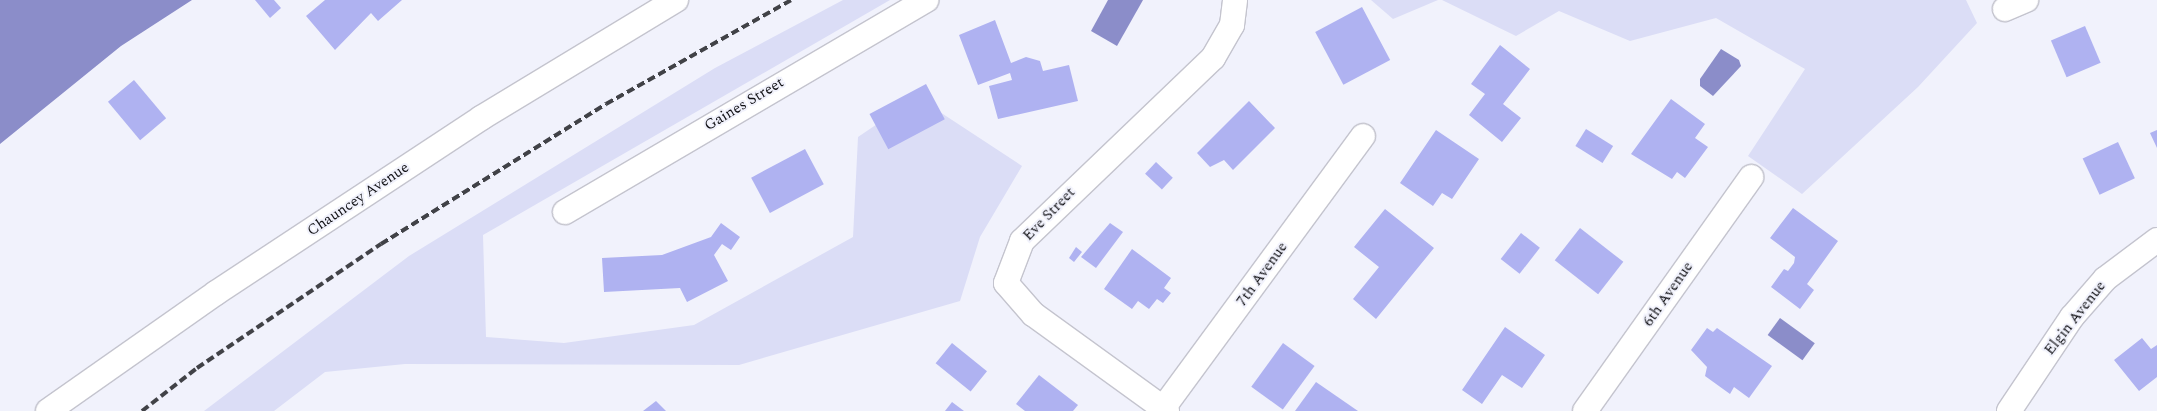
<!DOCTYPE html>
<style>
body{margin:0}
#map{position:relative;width:2157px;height:411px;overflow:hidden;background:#f1f2fc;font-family:Spectral,serif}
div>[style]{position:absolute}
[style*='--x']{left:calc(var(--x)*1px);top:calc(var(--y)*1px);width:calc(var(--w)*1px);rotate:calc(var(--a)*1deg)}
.green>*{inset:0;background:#dbddf6}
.water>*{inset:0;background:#8b8dc9;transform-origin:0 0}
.building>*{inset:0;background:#afb2f1;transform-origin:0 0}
.roads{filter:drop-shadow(1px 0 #c4c4ce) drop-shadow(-1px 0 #c4c4ce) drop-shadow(0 1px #c4c4ce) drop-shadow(0 -1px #c4c4ce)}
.street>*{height:24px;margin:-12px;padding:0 12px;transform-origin:12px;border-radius:12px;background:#fff}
.rail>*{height:4px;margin-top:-2px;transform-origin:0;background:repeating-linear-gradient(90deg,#414247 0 8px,transparent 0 12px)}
span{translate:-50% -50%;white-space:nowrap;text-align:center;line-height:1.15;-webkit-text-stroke:4px #f1f2fc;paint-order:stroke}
.street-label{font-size:15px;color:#111115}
</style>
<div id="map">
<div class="green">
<div style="clip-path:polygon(843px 0,890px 0,483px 235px,486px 337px,564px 343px,694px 325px,853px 237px,858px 137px,917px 97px,1022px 166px,980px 237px,960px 301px,739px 365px,405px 364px,325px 372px,274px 411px,204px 411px,409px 256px,715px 68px)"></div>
<div style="clip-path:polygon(1371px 0,1438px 0,1393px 19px)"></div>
<div style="clip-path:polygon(1442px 0,1966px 0,1977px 23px,1918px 87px,1802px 194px,1748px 156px,1805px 69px,1716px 18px,1630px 41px,1559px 11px,1516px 36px)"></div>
</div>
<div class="water">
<div style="clip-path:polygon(0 0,192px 0,121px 46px,0 144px)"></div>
<div style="clip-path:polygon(1108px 0,1143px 0,1117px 46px,1091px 31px)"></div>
<div style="clip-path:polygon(1721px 49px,1739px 60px,1741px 66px,1713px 96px,1700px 86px,1700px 79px)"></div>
<div style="left:1780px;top:318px;width:43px;height:21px;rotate:36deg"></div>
</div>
<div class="building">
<div style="clip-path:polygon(255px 0,274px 0,281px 8px,270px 18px)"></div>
<div style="clip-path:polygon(325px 0,402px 0,378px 21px,371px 13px,335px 50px,306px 16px)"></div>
<div style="left:1362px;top:7px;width:60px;height:53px;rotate:62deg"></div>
<div style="clip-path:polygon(995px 20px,1011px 63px,1026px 57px,1040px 61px,1043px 71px,1069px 65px,1078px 101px,998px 119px,989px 86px,1012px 80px,1010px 73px,978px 85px,959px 35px)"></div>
<div style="left:2085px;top:26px;width:40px;height:37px;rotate:67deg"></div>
<div style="clip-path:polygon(1500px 45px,1530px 69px,1503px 104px,1521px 118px,1502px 142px,1469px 115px,1485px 94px,1471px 84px)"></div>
<div style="left:134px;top:80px;width:50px;height:34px;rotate:50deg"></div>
<div style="left:926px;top:84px;width:40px;height:64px;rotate:62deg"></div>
<div style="clip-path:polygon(1671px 99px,1705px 124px,1695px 138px,1708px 147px,1685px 178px,1677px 172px,1672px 179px,1631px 154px)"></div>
<div style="clip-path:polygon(1249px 101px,1275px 128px,1233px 170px,1224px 160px,1210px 167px,1197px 153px)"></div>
<div style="left:1586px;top:129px;width:32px;height:20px;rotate:32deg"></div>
<div style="clip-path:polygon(1436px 130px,1479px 159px,1452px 199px,1442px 193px,1433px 206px,1400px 183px)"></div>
<div style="clip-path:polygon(2157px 130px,2157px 148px,2150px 133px)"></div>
<div style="left:2118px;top:142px;width:40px;height:39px;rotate:65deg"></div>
<div style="left:805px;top:149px;width:40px;height:61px;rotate:62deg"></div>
<div style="left:1156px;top:162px;width:23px;height:16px;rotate:43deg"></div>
<div style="clip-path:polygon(1793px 208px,1838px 241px,1807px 284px,1814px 290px,1800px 309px,1771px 287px,1784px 269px,1788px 271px,1794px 263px,1795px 257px,1770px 238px)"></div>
<div style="clip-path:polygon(1385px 209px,1434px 248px,1376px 319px,1353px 299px,1379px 267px,1354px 247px)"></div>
<div style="clip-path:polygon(721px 223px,740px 237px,731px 250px,722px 244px,714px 255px,728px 281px,687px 302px,680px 288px,604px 292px,602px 258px,662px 255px,711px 237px)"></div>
<div style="clip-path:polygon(1110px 223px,1123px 232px,1096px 268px,1081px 257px)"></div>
<div style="left:1580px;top:228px;width:55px;height:41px;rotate:38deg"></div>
<div style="left:1521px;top:233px;width:24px;height:33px;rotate:38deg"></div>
<div style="clip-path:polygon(1076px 247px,1082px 252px,1074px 262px,1069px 258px)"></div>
<div style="clip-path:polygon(1132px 249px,1171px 278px,1164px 288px,1171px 293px,1163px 303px,1157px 299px,1149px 309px,1138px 301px,1132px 309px,1104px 289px)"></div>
<div style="clip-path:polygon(1505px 327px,1545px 355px,1522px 388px,1502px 375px,1482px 404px,1462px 390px)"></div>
<div style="clip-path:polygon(1707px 328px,1713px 332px,1717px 328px,1772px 366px,1749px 398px,1734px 387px,1730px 394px,1705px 376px,1707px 367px,1691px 350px)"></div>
<div style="clip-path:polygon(2142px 338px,2151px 349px,2157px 345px,2157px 377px,2139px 391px,2114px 360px)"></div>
<div style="left:952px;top:343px;width:45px;height:26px;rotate:39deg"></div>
<div style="left:1283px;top:343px;width:39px;height:54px;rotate:36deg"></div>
<div style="clip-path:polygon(1039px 375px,1078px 405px,1073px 411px,1025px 411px,1016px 404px)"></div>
<div style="clip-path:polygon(1316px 382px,1358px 411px,1295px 411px)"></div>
<div style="clip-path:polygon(656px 401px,666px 411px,643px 411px)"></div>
<div style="clip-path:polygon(952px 402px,964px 411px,945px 411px)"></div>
</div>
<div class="roads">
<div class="street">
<div style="--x:2005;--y:9;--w:23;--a:-23"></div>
<div style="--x:565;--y:212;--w:419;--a:-30.4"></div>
<div style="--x:48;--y:411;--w:205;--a:-35.1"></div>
<div style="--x:216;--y:293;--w:318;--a:-33.4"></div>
<div style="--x:481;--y:118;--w:228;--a:-31.2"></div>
<div style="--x:1161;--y:411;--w:341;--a:-53.7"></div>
<div style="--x:1167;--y:411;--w:165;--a:-144.1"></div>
<div style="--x:1033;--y:314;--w:41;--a:-131.1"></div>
<div style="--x:1006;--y:283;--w:45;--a:-69.1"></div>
<div style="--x:1022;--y:241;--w:265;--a:-43.8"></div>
<div style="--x:1213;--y:58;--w:38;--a:-60"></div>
<div style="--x:1232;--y:25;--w:25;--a:-83"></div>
<div style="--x:1585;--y:411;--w:287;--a:-54.6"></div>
<div style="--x:2009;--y:411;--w:113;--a:-56.2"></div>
<div style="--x:2072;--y:317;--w:50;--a:-49"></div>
<div style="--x:2105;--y:279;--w:65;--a:-36.9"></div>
</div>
</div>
<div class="rail">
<div style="--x:142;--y:411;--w:70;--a:-38"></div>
<div style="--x:197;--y:368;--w:222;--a:-34"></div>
<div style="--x:381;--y:244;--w:265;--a:-31.9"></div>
<div style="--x:606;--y:104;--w:212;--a:-29.3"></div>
</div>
<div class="street-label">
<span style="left:744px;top:104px;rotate:-31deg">Gaines Street</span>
<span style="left:358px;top:199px;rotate:-34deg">Chauncey Avenue</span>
<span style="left:1049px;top:214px;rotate:-46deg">Eve Street</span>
<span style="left:1262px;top:274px;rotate:-54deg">7th Avenue</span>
<span style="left:1668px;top:294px;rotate:-55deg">6th Avenue</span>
<span style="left:2075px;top:318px;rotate:-52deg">Elgin Avenue</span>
</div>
</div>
